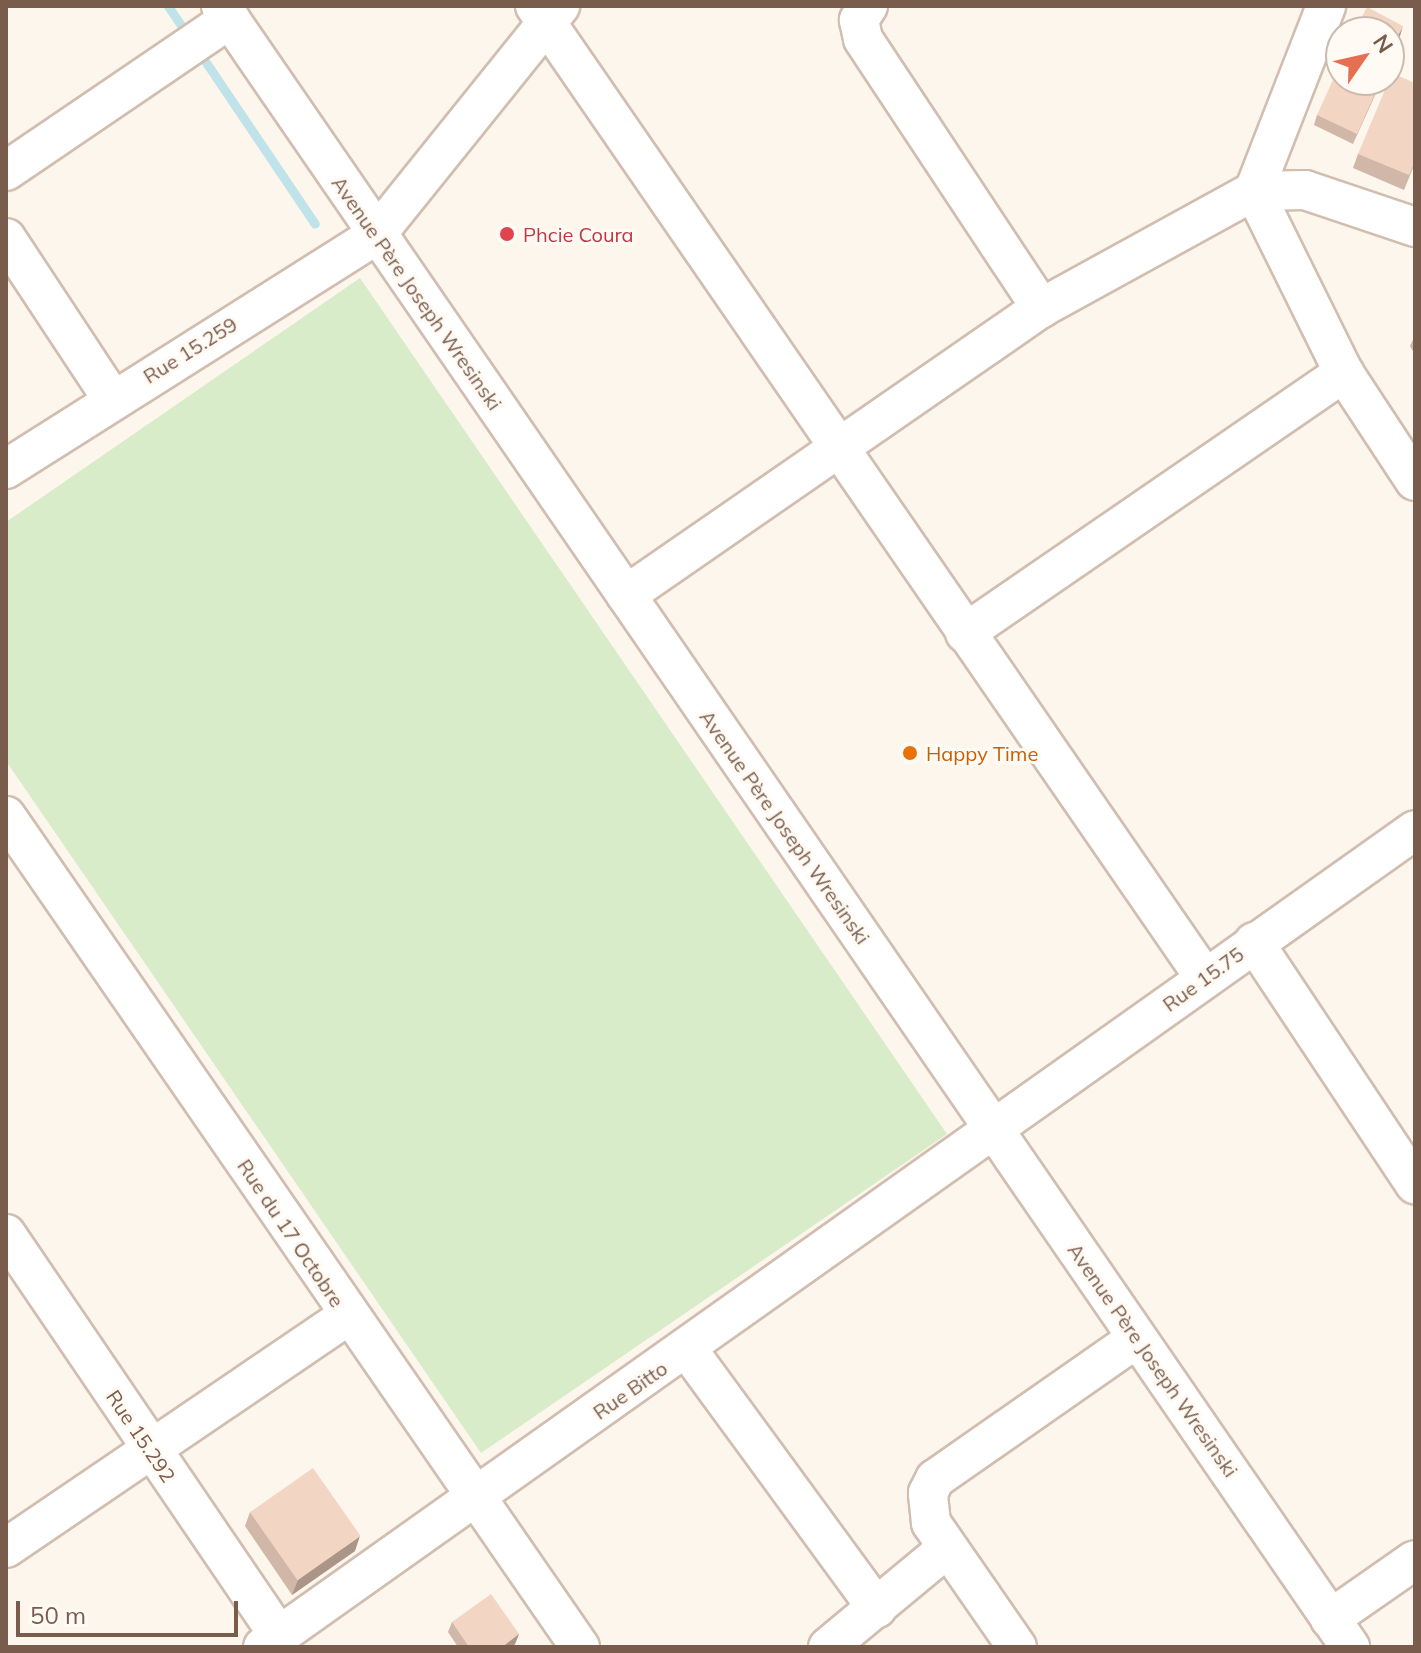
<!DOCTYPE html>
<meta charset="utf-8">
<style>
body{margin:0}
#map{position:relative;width:1421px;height:1653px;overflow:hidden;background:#fdf6ec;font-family:Mulish,sans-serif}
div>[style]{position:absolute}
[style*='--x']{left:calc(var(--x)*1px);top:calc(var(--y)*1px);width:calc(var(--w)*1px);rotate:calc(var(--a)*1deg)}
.green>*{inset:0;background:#d8ecc9}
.stream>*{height:9px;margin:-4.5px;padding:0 4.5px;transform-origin:4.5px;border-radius:4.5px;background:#bfe3e8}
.roads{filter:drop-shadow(2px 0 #d1beb0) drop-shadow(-2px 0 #d1beb0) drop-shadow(0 2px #d1beb0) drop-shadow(0 -2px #d1beb0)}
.minor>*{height:38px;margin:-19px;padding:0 19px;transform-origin:19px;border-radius:19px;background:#fff}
.wall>*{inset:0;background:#d1b7a8}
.shaded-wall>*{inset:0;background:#aa9588}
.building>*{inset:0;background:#f3d5c3;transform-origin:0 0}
.dots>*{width:22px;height:22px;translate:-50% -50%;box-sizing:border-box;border:4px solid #fffaf3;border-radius:50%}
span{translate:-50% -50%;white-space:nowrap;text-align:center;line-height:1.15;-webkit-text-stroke:6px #fffaf3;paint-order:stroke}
.health-label{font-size:20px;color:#be3a42}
.left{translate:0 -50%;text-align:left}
.street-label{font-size:20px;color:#7a5c4d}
.food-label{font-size:20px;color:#c56008}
.frame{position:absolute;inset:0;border:8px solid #7a5c4d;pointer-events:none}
.north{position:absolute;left:1325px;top:16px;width:80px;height:80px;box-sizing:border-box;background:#fffaf3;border:2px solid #cabbb1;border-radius:50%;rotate:56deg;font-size:22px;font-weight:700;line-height:32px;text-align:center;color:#7a5c4d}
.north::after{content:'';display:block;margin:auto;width:28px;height:36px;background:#e76f51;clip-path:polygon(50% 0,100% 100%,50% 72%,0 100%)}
.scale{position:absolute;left:16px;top:1601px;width:222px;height:36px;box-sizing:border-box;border:4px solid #7a5c4d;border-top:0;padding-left:10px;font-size:24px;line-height:28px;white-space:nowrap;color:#7a5c4d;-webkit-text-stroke:6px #fffaf3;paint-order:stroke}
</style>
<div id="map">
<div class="green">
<div style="clip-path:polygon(360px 278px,947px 1134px,481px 1453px,6px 761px,6px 522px)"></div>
</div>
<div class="stream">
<div style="--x:168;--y:6;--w:36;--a:56"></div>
<div style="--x:199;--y:52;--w:207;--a:56"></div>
</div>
<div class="roads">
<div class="minor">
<div style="--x:221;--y:6;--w:1992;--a:55.47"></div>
<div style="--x:535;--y:6;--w:1179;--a:55.43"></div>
<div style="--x:868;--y:6;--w:17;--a:123"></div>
<div style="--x:859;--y:20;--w:19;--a:78"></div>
<div style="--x:863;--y:39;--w:323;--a:56.5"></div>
<div style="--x:6;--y:171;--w:271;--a:-34.2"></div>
<div style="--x:1415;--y:227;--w:116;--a:-161.4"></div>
<div style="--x:1305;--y:190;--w:51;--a:178.9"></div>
<div style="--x:1254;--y:191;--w:203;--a:63.7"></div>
<div style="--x:1344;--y:373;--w:129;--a:56.7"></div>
<div style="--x:6;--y:238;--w:193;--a:56.6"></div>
<div style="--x:6;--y:469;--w:438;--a:-32.3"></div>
<div style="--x:376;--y:235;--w:294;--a:-51.2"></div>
<div style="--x:626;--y:595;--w:505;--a:-34.67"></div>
<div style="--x:1041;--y:308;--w:243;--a:-28.8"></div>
<div style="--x:1254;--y:191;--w:199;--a:-68.7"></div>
<div style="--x:965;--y:633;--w:460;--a:-34.5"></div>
<div style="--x:6;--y:816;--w:1010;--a:55.37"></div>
<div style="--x:1254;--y:942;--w:291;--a:56.4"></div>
<div style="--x:6;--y:1234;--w:486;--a:55.8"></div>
<div style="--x:688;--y:1350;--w:320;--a:53.8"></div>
<div style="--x:6;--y:1548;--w:413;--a:-34.2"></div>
<div style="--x:1330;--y:1619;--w:103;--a:-34.8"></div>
<div style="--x:263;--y:1647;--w:1412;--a:-35.34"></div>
<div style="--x:828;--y:1647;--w:153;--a:-39.7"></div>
<div style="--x:1017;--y:1647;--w:151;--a:-124.7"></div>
<div style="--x:931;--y:1523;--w:30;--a:-96"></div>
<div style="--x:928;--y:1493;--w:16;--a:-63"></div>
<div style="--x:935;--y:1479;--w:246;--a:-34.9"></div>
</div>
</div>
<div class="wall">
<div style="clip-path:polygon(1382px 80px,1353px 144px,1314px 125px,1317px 115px)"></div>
<div style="clip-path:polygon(1415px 83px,1415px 163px,1404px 190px,1353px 168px,1358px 154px)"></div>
<div style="clip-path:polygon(1415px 335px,1415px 355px,1410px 346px)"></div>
<div style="clip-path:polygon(250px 1512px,355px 1551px,292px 1595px,245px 1526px)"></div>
<div style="clip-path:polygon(452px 1622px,519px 1634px,515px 1644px,512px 1647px,458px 1647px,448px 1632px)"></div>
</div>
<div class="shaded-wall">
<div style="clip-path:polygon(1403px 26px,1400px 36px,1389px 56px,1389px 53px)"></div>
<div style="clip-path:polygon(360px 1536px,355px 1551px,292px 1595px,298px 1580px)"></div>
<div style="clip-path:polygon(519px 1634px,515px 1644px,512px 1647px,502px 1647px)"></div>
</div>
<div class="building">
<div style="clip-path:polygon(1367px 7px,1403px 26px,1389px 53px,1389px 32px,1354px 32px)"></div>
<div style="clip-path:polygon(1341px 62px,1341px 80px,1381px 80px,1357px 134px,1317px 115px)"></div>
<div style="clip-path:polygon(1392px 73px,1415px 83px,1415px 161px,1409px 175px,1358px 154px)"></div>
<div style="left:313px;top:1468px;width:83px;height:77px;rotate:55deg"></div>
<div style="clip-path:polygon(491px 1594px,519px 1634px,502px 1647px,469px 1647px,452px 1622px)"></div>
</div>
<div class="dots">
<div style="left:507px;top:234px;background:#e0444e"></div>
<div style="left:910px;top:753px;background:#e8710a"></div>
</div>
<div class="health-label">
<span class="left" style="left:523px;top:234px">Phcie Coura</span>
</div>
<div class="street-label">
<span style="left:417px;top:293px;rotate:55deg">Avenue Père Joseph Wresinski</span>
<span style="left:190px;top:350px;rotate:-32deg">Rue 15.259</span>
<span style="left:785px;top:827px;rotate:55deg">Avenue Père Joseph Wresinski</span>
<span style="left:1203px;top:979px;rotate:-36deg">Rue 15.75</span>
<span style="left:291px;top:1233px;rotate:56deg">Rue du 17 Octobre</span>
<span style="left:1153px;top:1360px;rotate:55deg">Avenue Père Joseph Wresinski</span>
<span style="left:630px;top:1390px;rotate:-35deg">Rue Bitto</span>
<span style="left:141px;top:1436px;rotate:56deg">Rue 15.292</span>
</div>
<div class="food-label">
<span class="left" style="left:926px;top:753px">Happy Time</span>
</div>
<div class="frame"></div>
<div class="north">N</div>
<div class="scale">50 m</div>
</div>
